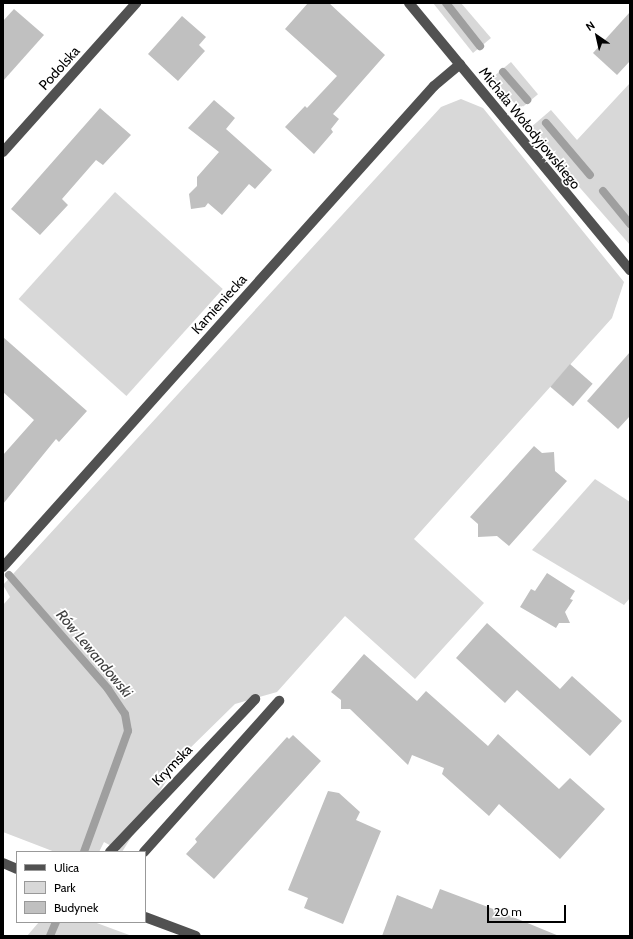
<!DOCTYPE html>
<meta charset="utf-8">
<style>
body{margin:0}
#map{position:relative;width:633px;height:939px;overflow:hidden;background:#fff;font-family:Cabin,sans-serif}
div>[style]{position:absolute}
[style*='--x']{left:calc(var(--x)*1px);top:calc(var(--y)*1px);width:calc(var(--w)*1px);rotate:calc(var(--a)*1deg)}
.green>*{inset:0;background:#d8d8d8;transform-origin:0 0}
.stream>*{height:8px;margin:-4px;padding:0 4px;transform-origin:4px;border-radius:4px;background:#9f9f9f}
.building>*{inset:0;background:#c0c0c0;transform-origin:0 0}
.minor>*{height:10px;margin:-5px;padding:0 5px;transform-origin:5px;border-radius:5px;background:#515151}
span{translate:-50% -50%;white-space:nowrap;text-align:center;line-height:1.15;-webkit-text-stroke:3.5px #fff;paint-order:stroke}
.street-label{font-size:14px;color:#000}
.water-label{font-size:15px;color:#404040;font-style:italic}
.frame{position:absolute;inset:0;border:4px solid #000;pointer-events:none}
.legend{position:absolute;left:16px;top:851px;width:130px;height:72px;box-sizing:border-box;background:#fff;border:1px solid #999;margin:0;padding:5px 7px;list-style:none;font-size:12px;color:#000}
.legend li{display:flex;align-items:center;gap:8px;height:20px}
.legend b{width:20px;border:1px solid #999}
.north{position:absolute;left:577px;top:16px;width:40px;height:40px;-webkit-text-stroke:3px #fff;paint-order:stroke;rotate:326deg;font-size:11px;font-weight:700;line-height:16px;text-align:center;color:#000}
.north::after{content:'';display:block;margin:auto;width:14px;height:18px;background:#000;clip-path:polygon(50% 0,100% 100%,50% 72%,0 100%)}
.scale{position:absolute;left:487px;top:905px;width:79px;height:18px;box-sizing:border-box;border:2px solid #000;border-top:0;padding-left:5px;font-size:12px;line-height:14px;white-space:nowrap;color:#000;-webkit-text-stroke:3px #fff;paint-order:stroke}
</style>
<div id="map">
<div class="green">
<div style="clip-path:polygon(433px 3px,461px 3px,491px 38px,473px 53px)"></div>
<div style="left:511px;top:62px;width:42px;height:24px;rotate:50deg"></div>
<div style="clip-path:polygon(630px 83px,630px 245px,532px 133px,530px 128px,551px 110px,577px 140px)"></div>
<div style="clip-path:polygon(461px 99px,483px 108px,624px 282px,612px 318px,414px 539px,484px 603px,415px 679px,345px 616px,277px 692px,235px 704px,182px 756px,122px 852px,104px 842px,99px 852px,55px 852px,3px 832px,3px 605px,10px 597px,3px 585px,441px 107px)"></div>
<div style="left:115px;top:192px;width:145px;height:144px;rotate:42deg"></div>
<div style="clip-path:polygon(595px 479px,630px 502px,630px 598px,624px 605px,532px 550px)"></div>
<div style="clip-path:polygon(39px 922px,94px 922px,132px 936px,27px 936px)"></div>
</div>
<div class="stream">
<div style="--x:446;--y:3;--w:55;--a:51.7"></div>
<div style="--x:503;--y:72;--w:37;--a:49"></div>
<div style="--x:546;--y:123;--w:68;--a:49.8"></div>
<div style="--x:603;--y:191;--w:43;--a:50.7"></div>
<div style="--x:9;--y:575;--w:151;--a:49"></div>
<div style="--x:108;--y:689;--w:30;--a:56"></div>
<div style="--x:125;--y:714;--w:17;--a:80"></div>
<div style="--x:128;--y:731;--w:129;--a:110"></div>
<div style="--x:50;--y:936;--w:15;--a:-67"></div>
</div>
<div class="building">
<div style="clip-path:polygon(308px 3px,329px 3px,385px 55px,333px 114px,339px 119px,331px 129px,333px 132px,314px 154px,285px 127px,305px 106px,307px 108px,337px 76px,285px 29px)"></div>
<div style="clip-path:polygon(14px 9px,44px 35px,3px 81px,3px 21px)"></div>
<div style="clip-path:polygon(630px 12px,630px 61px,617px 75px,593px 53px)"></div>
<div style="clip-path:polygon(182px 16px,206px 37px,199px 45px,205px 51px,178px 81px,148px 54px)"></div>
<div style="clip-path:polygon(214px 100px,235px 118px,226px 129px,272px 170px,255px 189px,249px 184px,222px 215px,208px 203px,205px 207px,191px 209px,189px 194px,197px 186px,197px 177px,219px 152px,188px 128px)"></div>
<div style="clip-path:polygon(100px 108px,131px 135px,103px 165px,96px 160px,62px 199px,68px 205px,40px 235px,11px 209px)"></div>
<div style="clip-path:polygon(3px 337px,87px 411px,59px 442px,56px 439px,3px 504px,3px 455px,34px 420px,3px 392px)"></div>
<div style="clip-path:polygon(630px 352px,630px 416px,618px 429px,587px 401px)"></div>
<div style="left:570px;top:364px;width:30px;height:30px;rotate:41deg"></div>
<div style="clip-path:polygon(534px 446px,542px 453px,554px 452px,555px 471px,567px 481px,509px 546px,497px 536px,478px 537px,478px 524px,470px 517px)"></div>
<div style="clip-path:polygon(547px 573px,575px 591px,570px 599px,573px 600px,565px 612px,570px 623px,559px 623px,556px 628px,520px 607px,531px 589px,535px 591px)"></div>
<div style="clip-path:polygon(487px 623px,560px 689px,572px 676px,622px 721px,590px 756px,517px 690px,505px 703px,456px 658px)"></div>
<div style="clip-path:polygon(364px 654px,417px 701px,426px 691px,488px 746px,498px 734px,559px 789px,570px 778px,605px 809px,560px 859px,499px 804px,489px 816px,442px 774px,444px 768px,412px 755px,408px 765px,350px 709px,341px 709px,341px 700px,331px 692px)"></div>
<div style="clip-path:polygon(293px 735px,321px 761px,214px 879px,186px 854px,197px 842px,195px 839px,287px 737px,289px 739px)"></div>
<div style="clip-path:polygon(328px 791px,339px 793px,360px 812px,356px 820px,381px 831px,343px 924px,304px 908px,308px 898px,288px 890px)"></div>
<div style="clip-path:polygon(440px 889px,496px 910px,559px 936px,382px 936px,397px 895px,432px 909px)"></div>
</div>
<div class="minor">
<div style="--x:409;--y:3;--w:347;--a:50.4"></div>
<div style="--x:3;--y:152;--w:200;--a:-48.2"></div>
<div style="--x:3;--y:567;--w:646;--a:-48.14"></div>
<div style="--x:434;--y:86;--w:34;--a:-40"></div>
<div style="--x:110;--y:852;--w:211;--a:-46.5"></div>
<div style="--x:144;--y:852;--w:203;--a:-48.2"></div>
<div style="--x:3;--y:863;--w:15;--a:23"></div>
<div style="--x:145;--y:917;--w:54;--a:20.4"></div>
</div>
<div class="street-label">
<span style="left:59px;top:68px;rotate:-48deg">Podolska</span>
<span style="left:530px;top:128px;rotate:51deg">Michała Wołodyjowskiego</span>
<span style="left:219px;top:304px;rotate:-48deg">Kamieniecka</span>
<span style="left:172px;top:765px;rotate:-46deg">Krymska</span>
</div>
<div class="water-label">
<span style="left:94px;top:654px;rotate:50deg">Rów Lewandowski</span>
</div>
<div class="frame"></div>
<ul class="legend">
<li><b style="height:5px;background:#515151"></b>Ulica</li>
<li><b style="height:11px;background:#d8d8d8"></b>Park</li>
<li><b style="height:11px;background:#c0c0c0"></b>Budynek</li>
</ul>
<div class="north">N</div>
<div class="scale">20 m</div>
</div>
